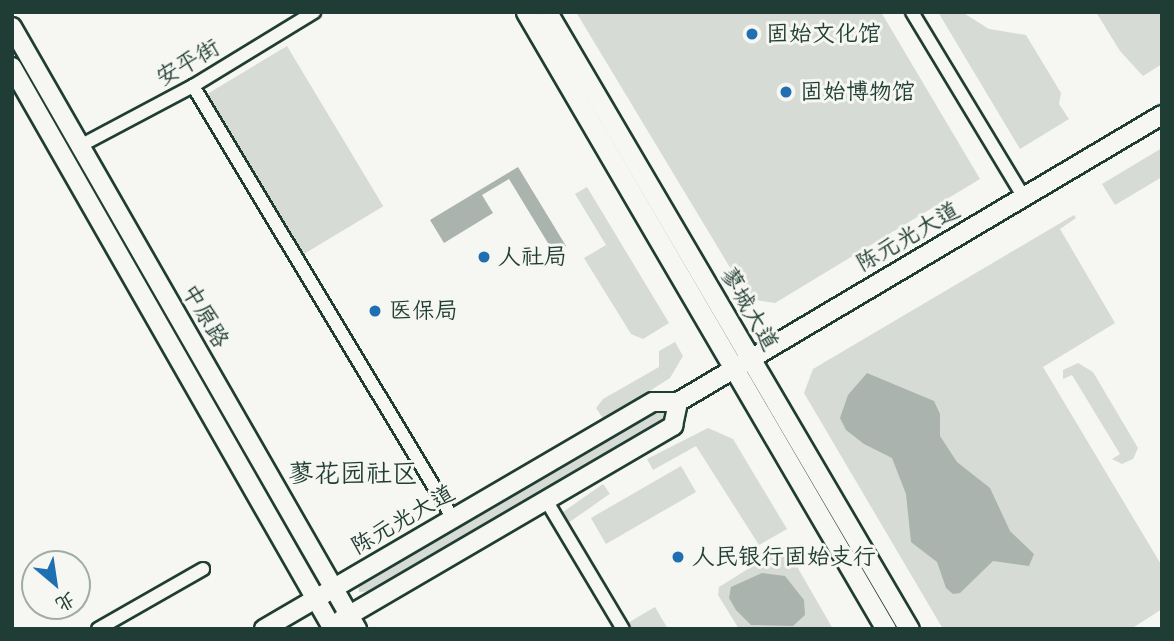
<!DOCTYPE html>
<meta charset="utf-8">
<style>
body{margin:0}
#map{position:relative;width:1174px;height:641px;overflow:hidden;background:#f6f6f2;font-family:Sriracha,"LXGW WenKai TC",sans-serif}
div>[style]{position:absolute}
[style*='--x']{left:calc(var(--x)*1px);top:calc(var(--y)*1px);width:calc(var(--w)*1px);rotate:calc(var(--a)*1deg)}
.green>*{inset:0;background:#d6dbd6;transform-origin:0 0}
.water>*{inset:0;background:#aab3ae}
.roads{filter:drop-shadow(2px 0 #1f3d34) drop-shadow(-2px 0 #1f3d34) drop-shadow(0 2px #1f3d34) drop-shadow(0 -2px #1f3d34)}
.minor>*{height:12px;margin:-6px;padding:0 6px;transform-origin:6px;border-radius:6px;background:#f6f6f2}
.secondary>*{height:18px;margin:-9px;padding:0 9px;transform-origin:9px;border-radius:9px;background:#f6f6f2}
.primary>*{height:19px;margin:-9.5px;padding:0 9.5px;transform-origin:9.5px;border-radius:9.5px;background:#f6f6f2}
.dots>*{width:19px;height:19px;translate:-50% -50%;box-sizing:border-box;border:4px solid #f6f6f2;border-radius:50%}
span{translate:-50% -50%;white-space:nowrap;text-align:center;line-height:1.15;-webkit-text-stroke:6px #f6f6f2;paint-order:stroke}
.poi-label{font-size:23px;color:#1f3d34}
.left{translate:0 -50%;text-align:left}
.street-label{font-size:23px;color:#1f3d34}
.quarter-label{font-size:26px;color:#1f3d34}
.frame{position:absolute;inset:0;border:14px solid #1f3d34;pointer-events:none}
.north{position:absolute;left:21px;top:550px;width:70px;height:70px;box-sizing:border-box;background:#f6f6f2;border:2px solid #a0aca6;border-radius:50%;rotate:151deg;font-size:19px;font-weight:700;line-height:28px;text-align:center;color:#1f3d34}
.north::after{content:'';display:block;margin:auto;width:24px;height:32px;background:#1f6fb2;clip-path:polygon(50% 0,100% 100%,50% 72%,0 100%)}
</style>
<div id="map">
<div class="green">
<div style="clip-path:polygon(576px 12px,881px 12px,980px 179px,775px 303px,749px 299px)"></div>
<div style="clip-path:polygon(938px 12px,962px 12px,989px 29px,1026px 35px,1061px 93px,1059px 104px,1069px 119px,1020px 149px)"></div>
<div style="clip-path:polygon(1096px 12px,1162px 12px,1162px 64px,1143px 76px,1120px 51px)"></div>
<div style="left:287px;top:46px;width:187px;height:95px;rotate:59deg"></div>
<div style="clip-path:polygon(1162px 148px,1162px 177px,1115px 205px,1102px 184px)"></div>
<div style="clip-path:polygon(587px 187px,669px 323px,643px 339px,631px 334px,584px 258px,606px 245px,575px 194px)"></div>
<div style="clip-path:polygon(1074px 215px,1076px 218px,1060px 229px,1115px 323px,1043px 367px,1162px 566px,1162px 609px,1131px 629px,943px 629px,804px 393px,813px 369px)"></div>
<div style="clip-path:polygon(675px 342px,683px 356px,670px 378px,604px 420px,596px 408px,603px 399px,659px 367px,659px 351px)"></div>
<div style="clip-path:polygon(1078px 363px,1093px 372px,1138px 448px,1133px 459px,1122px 464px,1112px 459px,1120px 454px,1072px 375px,1063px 379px,1063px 370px)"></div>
<div style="clip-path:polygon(655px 409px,666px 410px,667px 420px,374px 591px,359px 592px,358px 582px)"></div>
<div style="clip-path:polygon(708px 428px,733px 439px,787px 529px,759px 545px,696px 446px,653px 470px,647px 459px)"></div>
<div style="left:681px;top:466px;width:30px;height:104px;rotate:60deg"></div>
<div style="left:603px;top:484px;width:12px;height:51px;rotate:55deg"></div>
<div style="clip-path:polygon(788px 551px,833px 629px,739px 629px,718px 595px,719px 587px,769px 556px,773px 559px)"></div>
<div style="clip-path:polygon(655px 607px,668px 629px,629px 629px,626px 624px)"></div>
</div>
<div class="water">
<div style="clip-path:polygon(518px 167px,566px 246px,554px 253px,509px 179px,482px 195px,493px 213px,444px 243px,430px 220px)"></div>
<div style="clip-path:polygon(867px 373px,934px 401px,940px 414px,940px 436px,957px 462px,990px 488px,1010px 531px,1034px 554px,1029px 566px,993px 561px,960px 593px,953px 594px,946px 588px,937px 562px,911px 542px,906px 494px,892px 458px,864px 444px,846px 430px,840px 418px,848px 395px)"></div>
<div style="clip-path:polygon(762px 573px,785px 576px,804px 600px,805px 615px,793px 626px,751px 625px,736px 610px,729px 598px,731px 587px)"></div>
</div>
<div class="roads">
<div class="minor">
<div style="--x:912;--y:12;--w:217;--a:58.9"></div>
<div style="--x:193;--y:86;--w:506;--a:58.98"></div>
<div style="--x:80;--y:146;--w:128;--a:-28"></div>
<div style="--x:193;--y:86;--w:142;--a:-31.4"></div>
<div style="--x:546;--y:500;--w:150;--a:59.2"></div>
<div style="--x:98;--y:629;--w:121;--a:-29.7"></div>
</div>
<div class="secondary">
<div style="--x:12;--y:27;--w:694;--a:60.18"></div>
<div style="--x:12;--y:67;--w:647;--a:60.27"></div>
<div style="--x:341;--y:620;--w:385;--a:-30.3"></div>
<div style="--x:673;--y:426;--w:25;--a:-78"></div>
<div style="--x:264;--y:629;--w:450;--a:-30.3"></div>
<div style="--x:653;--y:402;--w:25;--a:0"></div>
<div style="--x:678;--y:402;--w:563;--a:-30.67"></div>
</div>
<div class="primary">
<div style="--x:526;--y:12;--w:714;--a:59.74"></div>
<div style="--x:547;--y:12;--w:715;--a:59.6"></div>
</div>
</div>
<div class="dots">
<div style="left:752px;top:34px;background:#1f6fb2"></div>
<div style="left:786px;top:92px;background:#1f6fb2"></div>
<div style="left:484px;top:257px;background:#1f6fb2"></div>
<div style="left:375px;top:311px;background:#1f6fb2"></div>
<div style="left:678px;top:557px;background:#1f6fb2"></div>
</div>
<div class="poi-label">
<span class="left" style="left:766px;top:34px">固始文化馆</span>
<span class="left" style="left:800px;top:92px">固始博物馆</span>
<span class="left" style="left:498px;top:257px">人社局</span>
<span class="left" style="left:389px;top:311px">医保局</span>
<span class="left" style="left:692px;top:557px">人民银行固始支行</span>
</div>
<div class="street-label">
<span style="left:188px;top:63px;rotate:-30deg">安平街</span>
<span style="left:908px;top:237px;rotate:-30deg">陈元光大道</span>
<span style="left:749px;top:309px;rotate:60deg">蓼城大道</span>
<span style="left:205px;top:316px;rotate:60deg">中原路</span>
<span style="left:403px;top:520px;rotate:-30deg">陈元光大道</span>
</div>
<div class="quarter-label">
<span style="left:353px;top:474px">蓼花园社区</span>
</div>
<div class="frame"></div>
<div class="north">北</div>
</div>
